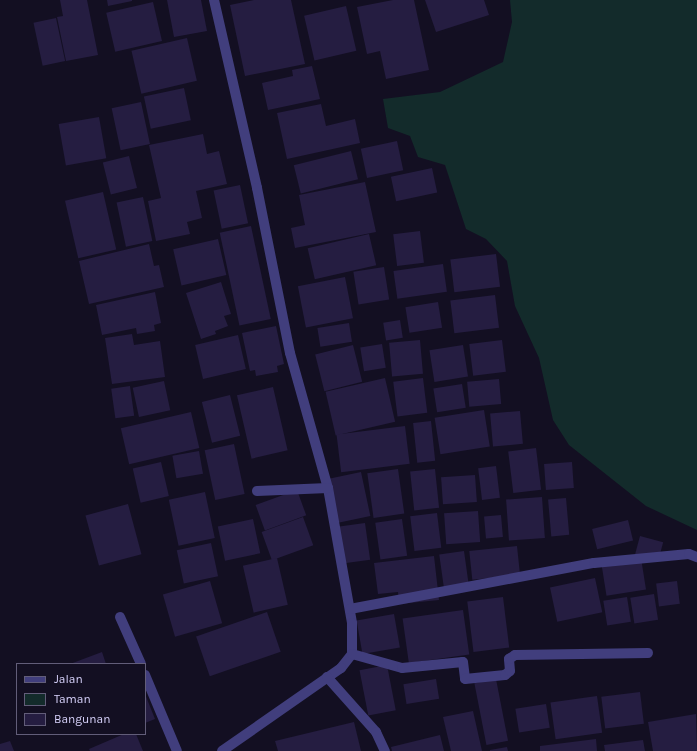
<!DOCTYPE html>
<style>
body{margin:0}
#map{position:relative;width:697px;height:751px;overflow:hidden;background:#130f22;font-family:Karla,sans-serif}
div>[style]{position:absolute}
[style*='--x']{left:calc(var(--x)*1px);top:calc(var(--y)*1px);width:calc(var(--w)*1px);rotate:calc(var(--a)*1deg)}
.green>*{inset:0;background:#132b2b}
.building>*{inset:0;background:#251d41;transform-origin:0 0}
.minor>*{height:10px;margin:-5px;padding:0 5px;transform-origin:5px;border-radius:5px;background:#413e7d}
span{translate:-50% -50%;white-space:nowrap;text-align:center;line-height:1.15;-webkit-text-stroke:3px #130f22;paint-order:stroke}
.legend{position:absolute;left:16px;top:663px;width:130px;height:72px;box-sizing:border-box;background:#130f22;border:1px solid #625d79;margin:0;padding:5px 7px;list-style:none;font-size:12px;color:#d8d3fc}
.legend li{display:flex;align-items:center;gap:8px;height:20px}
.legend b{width:20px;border:1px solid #625d79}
</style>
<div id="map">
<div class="green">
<div style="clip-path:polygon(510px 0,697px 0,697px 530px,646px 506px,569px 445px,553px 420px,539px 358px,515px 306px,507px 261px,486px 239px,466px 229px,445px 165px,418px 157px,410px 136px,388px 128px,383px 99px,440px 92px,503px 62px,512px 22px)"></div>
</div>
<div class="building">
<div style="clip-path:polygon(60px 0,87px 0,98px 55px,66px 61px,57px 17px,63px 16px)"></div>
<div style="clip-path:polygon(107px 0,132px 0,132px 1px,108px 6px)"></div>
<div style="clip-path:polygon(167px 0,201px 0,207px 31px,174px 37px)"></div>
<div style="clip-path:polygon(254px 0,291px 0,305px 64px,245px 76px,230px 5px)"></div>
<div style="clip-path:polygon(393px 0,414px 0,429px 70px,386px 79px,380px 51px,367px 54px,357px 7px)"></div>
<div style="clip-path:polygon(425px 0,484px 0,489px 15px,436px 32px)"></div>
<div style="left:153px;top:2px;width:40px;height:48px;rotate:77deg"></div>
<div style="left:346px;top:6px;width:46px;height:43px;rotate:77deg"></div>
<div style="left:56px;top:18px;width:44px;height:23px;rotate:78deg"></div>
<div style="left:187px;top:38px;width:44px;height:57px;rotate:77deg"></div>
<div style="clip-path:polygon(312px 66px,320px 99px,268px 110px,262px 83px,293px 76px,292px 70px)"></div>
<div style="left:184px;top:88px;width:33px;height:41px;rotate:78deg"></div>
<div style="left:141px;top:102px;width:43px;height:30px;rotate:78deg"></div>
<div style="clip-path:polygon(321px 104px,326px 126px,355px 119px,360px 143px,287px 159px,277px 113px)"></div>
<div style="left:99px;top:117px;width:42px;height:41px;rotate:80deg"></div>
<div style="clip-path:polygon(203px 134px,207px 154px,219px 151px,227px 184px,196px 191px,202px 218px,187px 222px,190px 234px,156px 241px,148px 201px,161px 198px,149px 145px)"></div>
<div style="left:397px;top:141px;width:30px;height:37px;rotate:78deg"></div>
<div style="left:351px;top:151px;width:29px;height:59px;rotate:76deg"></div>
<div style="left:129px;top:156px;width:33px;height:27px;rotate:76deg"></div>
<div style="left:432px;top:168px;width:25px;height:42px;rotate:78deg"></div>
<div style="clip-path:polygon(365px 182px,376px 232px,295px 248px,291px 228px,305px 225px,299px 195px)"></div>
<div style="left:240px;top:185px;width:39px;height:27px;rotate:78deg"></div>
<div style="left:103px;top:192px;width:59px;height:39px;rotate:77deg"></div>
<div style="left:143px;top:197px;width:45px;height:27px;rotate:78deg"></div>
<div style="left:251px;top:226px;width:95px;height:32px;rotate:78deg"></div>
<div style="left:420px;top:231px;width:32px;height:27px;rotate:83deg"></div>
<div style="left:369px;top:234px;width:32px;height:63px;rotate:77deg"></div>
<div style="left:218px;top:239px;width:37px;height:46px;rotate:77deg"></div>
<div style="clip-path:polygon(149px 244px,154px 266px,159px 265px,164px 287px,89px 304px,79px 261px)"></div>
<div style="left:496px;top:254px;width:33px;height:46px;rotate:83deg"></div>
<div style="left:443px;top:264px;width:28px;height:50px;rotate:82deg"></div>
<div style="left:384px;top:267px;width:33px;height:31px;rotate:81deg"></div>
<div style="left:345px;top:277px;width:42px;height:48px;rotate:79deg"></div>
<div style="clip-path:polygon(221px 282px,231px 314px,224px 316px,228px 326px,215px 331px,216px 334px,201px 339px,186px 293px)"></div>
<div style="clip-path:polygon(155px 292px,161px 323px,154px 325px,155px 331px,137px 334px,136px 328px,102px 335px,96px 305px)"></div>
<div style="left:495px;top:295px;width:33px;height:45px;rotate:83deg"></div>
<div style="left:438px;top:302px;width:26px;height:33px;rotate:81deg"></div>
<div style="left:400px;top:320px;width:18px;height:17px;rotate:81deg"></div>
<div style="left:349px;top:323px;width:19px;height:32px;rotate:81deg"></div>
<div style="clip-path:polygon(276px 326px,284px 364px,277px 366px,278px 372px,256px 376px,255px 370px,250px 371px,242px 333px)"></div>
<div style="clip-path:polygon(132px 334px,134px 345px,160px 341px,165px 377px,112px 384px,105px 338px)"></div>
<div style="left:238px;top:335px;width:35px;height:44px;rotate:77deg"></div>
<div style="left:420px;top:340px;width:34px;height:31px;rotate:85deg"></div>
<div style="left:502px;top:340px;width:32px;height:33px;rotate:83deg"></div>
<div style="left:382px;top:344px;width:24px;height:22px;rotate:81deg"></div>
<div style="left:353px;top:345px;width:38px;height:39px;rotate:76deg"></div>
<div style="left:463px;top:345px;width:32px;height:34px;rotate:81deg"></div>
<div style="left:385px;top:378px;width:45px;height:61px;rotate:77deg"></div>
<div style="left:423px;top:378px;width:35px;height:30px;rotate:83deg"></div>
<div style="left:499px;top:379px;width:25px;height:32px;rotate:85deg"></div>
<div style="left:164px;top:381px;width:30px;height:32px;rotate:78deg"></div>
<div style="left:462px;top:384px;width:24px;height:29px;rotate:81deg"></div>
<div style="left:130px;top:386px;width:30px;height:19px;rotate:82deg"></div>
<div style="left:273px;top:387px;width:65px;height:37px;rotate:77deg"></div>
<div style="left:230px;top:395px;width:42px;height:29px;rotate:76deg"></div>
<div style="left:484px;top:410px;width:37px;height:50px;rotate:81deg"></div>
<div style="left:520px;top:411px;width:33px;height:30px;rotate:85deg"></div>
<div style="left:191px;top:412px;width:37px;height:72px;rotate:77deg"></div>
<div style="left:431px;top:421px;width:40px;height:18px;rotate:84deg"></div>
<div style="left:405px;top:426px;width:38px;height:69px;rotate:83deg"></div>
<div style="left:234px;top:444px;width:51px;height:30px;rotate:78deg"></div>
<div style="left:536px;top:448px;width:42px;height:28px;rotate:83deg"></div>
<div style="left:199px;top:451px;width:23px;height:27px;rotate:80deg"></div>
<div style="left:161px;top:462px;width:35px;height:29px;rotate:77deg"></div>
<div style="left:572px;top:462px;width:26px;height:28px;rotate:86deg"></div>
<div style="left:496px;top:466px;width:32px;height:18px;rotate:83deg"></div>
<div style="left:398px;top:469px;width:45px;height:31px;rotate:82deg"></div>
<div style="left:435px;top:469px;width:39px;height:25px;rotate:84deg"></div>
<div style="left:361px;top:472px;width:45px;height:34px;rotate:78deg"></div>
<div style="left:475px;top:475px;width:27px;height:34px;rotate:86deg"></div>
<div style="left:297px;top:490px;width:27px;height:44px;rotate:70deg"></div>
<div style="left:205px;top:492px;width:47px;height:37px;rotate:78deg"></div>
<div style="left:542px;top:497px;width:41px;height:36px;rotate:86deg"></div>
<div style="left:566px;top:498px;width:37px;height:18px;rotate:85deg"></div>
<div style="left:128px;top:504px;width:52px;height:44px;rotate:75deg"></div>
<div style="left:478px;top:511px;width:31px;height:34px;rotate:86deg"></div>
<div style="left:437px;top:513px;width:35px;height:27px;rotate:83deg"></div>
<div style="left:501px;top:515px;width:22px;height:17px;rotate:85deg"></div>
<div style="left:303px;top:517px;width:30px;height:44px;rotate:70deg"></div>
<div style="left:253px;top:519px;width:35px;height:36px;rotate:78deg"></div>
<div style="left:402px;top:519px;width:37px;height:27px;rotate:82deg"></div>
<div style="left:628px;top:520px;width:21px;height:37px;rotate:76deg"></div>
<div style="left:365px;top:523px;width:37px;height:26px;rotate:82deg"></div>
<div style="left:640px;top:536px;width:24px;height:19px;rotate:15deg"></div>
<div style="left:211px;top:543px;width:34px;height:35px;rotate:78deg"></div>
<div style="left:517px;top:546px;width:29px;height:48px;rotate:84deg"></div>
<div style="left:464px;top:551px;width:35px;height:25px;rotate:82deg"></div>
<div style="clip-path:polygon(434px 556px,439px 600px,399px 604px,398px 592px,378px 594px,374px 563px)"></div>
<div style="left:277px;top:558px;width:48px;height:35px;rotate:77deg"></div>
<div style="left:641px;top:558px;width:32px;height:40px;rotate:81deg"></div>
<div style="left:595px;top:578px;width:35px;height:46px;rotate:78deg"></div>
<div style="left:210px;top:581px;width:44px;height:49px;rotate:74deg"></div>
<div style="left:677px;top:581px;width:23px;height:21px;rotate:83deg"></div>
<div style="left:654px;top:594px;width:26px;height:24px;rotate:81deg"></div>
<div style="left:503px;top:597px;width:51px;height:36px;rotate:83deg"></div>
<div style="left:627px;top:597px;width:25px;height:24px;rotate:81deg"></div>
<div style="left:463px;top:610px;width:45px;height:61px;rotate:82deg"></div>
<div style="left:267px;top:612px;width:42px;height:75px;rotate:71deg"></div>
<div style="left:394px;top:614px;width:34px;height:38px;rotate:80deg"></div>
<div style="clip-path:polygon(102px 652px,106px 664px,70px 664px)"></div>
<div style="left:387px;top:665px;width:46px;height:28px;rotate:79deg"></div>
<div style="left:436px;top:679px;width:20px;height:33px;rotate:81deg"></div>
<div style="left:496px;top:679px;width:63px;height:22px;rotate:79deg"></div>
<div style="left:640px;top:692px;width:32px;height:39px;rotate:83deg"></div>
<div style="clip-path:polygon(145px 694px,155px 719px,145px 723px)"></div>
<div style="left:597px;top:696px;width:37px;height:47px;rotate:82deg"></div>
<div style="left:546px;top:704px;width:24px;height:31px;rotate:81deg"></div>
<div style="clip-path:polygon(473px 711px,482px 751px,451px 751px,443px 717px)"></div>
<div style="clip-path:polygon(696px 714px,697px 751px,653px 751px,648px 722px)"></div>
<div style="clip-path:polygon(354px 722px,361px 751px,278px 751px,275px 741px)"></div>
<div style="clip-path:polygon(124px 734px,136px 734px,143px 751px,90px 751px,89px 749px)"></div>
<div style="clip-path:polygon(440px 735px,444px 751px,392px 751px,391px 747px)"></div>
<div style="clip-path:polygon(596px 739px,597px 751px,540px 751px,540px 746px)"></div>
<div style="clip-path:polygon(643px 740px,645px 751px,605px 751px,604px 745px)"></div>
<div style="clip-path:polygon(10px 741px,14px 751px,0 751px,0 744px)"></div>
<div style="clip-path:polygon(507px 747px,508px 751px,490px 751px,490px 750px)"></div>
</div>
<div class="minor">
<div style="--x:214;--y:0;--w:193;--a:77.1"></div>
<div style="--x:257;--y:188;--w:168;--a:78.7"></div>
<div style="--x:290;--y:353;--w:140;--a:74.3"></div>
<div style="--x:328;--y:488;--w:137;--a:79.9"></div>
<div style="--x:352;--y:623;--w:31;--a:90"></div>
<div style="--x:352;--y:654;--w:18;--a:128"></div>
<div style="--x:341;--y:668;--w:145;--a:145.1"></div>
<div style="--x:257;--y:491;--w:71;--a:-2.4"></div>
<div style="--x:350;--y:609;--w:248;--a:-10.7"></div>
<div style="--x:594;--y:563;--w:95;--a:-5.4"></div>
<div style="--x:689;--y:554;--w:9;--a:21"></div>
<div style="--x:120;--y:617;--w:51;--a:65.9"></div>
<div style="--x:352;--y:654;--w:52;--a:15.6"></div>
<div style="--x:402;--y:668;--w:61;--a:-5.6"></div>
<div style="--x:463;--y:662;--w:17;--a:83"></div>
<div style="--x:465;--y:679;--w:40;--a:-5.7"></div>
<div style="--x:505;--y:675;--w:6;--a:-39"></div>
<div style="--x:510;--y:671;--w:12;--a:-95"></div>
<div style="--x:509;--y:659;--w:7;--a:-34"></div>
<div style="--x:515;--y:655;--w:133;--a:-0.9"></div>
<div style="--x:145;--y:675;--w:82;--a:67.2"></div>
<div style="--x:327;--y:677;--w:74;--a:48.3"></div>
<div style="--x:376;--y:732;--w:21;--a:65"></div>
</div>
<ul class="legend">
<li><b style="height:5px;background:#413e7d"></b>Jalan</li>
<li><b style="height:11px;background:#132b2b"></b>Taman</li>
<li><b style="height:11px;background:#251d41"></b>Bangunan</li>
</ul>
</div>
